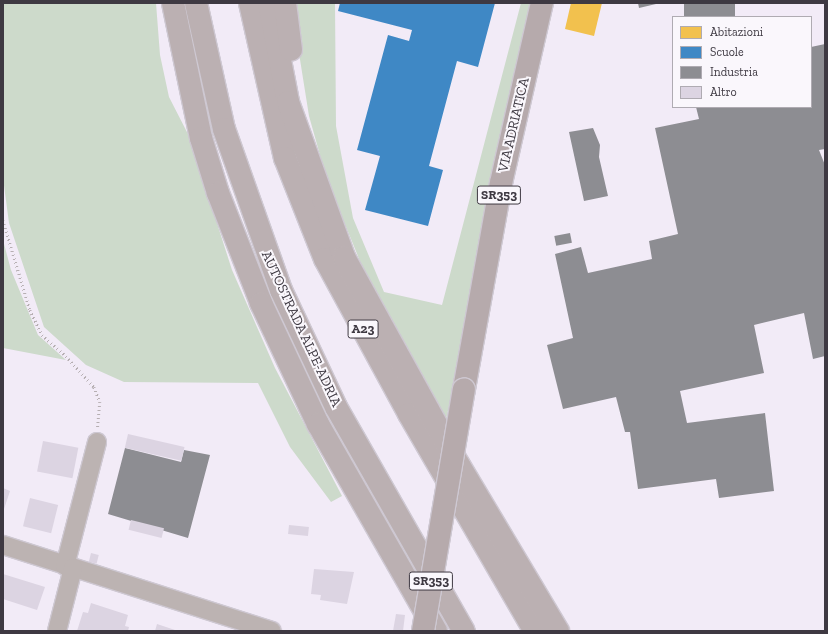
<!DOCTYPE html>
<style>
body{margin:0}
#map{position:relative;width:828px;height:634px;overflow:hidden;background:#f2ebf7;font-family:"Zilla Slab",serif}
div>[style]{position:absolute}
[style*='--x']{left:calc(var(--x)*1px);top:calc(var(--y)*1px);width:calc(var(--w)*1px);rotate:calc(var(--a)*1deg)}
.green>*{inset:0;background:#cddacb}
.homes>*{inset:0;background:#f2c14e}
.schools>*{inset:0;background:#3f88c5}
.industry>*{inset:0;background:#8d8d92;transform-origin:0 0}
.building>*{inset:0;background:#dcd4e2;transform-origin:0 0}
.path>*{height:2.5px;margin-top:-1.25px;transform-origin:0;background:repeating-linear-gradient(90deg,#b6afb2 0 1px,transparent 0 4px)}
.roads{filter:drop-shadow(1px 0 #cec8d2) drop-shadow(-1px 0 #cec8d2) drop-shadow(0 1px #cec8d2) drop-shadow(0 -1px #cec8d2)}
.street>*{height:18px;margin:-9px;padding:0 9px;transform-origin:9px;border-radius:9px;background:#bcb3b2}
.primary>*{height:22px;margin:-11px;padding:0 11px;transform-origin:11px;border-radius:11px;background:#b6aaac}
.highway>*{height:22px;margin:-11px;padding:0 11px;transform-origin:11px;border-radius:11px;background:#bbb0b2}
.bridges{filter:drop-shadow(1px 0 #cec8d2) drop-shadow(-1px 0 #cec8d2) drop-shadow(0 1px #cec8d2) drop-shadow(0 -1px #cec8d2)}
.primary-bridge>*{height:22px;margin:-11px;padding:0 11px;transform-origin:11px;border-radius:11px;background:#b6aaac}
span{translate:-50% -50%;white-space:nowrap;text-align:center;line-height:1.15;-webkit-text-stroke:4px #faf7fc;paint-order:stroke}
.shield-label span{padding:1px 3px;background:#faf7fc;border:1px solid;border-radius:3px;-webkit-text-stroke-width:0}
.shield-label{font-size:13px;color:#3e3942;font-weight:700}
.street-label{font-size:14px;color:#3e3942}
.frame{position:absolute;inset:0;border:4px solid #3e3942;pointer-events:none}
.legend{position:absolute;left:672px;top:16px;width:140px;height:92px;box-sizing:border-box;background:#faf7fc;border:1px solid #afabb2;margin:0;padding:5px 7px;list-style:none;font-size:12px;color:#3e3942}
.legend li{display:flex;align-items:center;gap:8px;height:20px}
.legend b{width:20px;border:1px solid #afabb2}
</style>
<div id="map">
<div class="green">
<div style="clip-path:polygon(3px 3px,156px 3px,160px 55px,169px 97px,189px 136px,232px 270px,275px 368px,342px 496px,331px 502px,290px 447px,258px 383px,124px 382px,86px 365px,44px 327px,9px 223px,3px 178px)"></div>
<div style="clip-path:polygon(291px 3px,335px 3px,336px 126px,353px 218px,384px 292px,442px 305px,521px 3px,532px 3px,445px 425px,364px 271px,327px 180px,309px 116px)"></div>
<div style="clip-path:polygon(3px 240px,11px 270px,38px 335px,66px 360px,3px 348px)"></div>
</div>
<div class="homes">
<div style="clip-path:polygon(571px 3px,602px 3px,594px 36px,565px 29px)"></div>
</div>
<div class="schools">
<div style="clip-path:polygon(340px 3px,495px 3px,478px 67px,457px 61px,429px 166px,443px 170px,428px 226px,365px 210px,380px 156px,357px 150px,388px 35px,409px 41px,412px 30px,338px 11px)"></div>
</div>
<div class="industry">
<div style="clip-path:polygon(638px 3px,656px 3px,656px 4px,639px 8px)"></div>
<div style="left:684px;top:3px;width:51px;height:14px"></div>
<div style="clip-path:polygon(825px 44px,825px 149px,819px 150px,825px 165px,825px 356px,813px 359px,804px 313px,754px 325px,764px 373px,680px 391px,687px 423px,765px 413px,774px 491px,719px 498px,716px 479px,638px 489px,630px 432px,625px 432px,616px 397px,563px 409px,547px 345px,573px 338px,555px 254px,581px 247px,588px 273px,652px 259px,649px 241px,678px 234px,655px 128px,699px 119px,696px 107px,811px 107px,811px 47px)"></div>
<div style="clip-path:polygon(593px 128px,600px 145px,599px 157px,608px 196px,584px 201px,569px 132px)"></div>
<div style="left:570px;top:233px;width:10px;height:16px;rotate:79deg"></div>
<div style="clip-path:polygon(125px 448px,181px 462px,184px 450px,210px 455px,188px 538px,108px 514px)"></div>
</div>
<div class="building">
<div style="left:128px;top:434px;width:58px;height:14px;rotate:13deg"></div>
<div style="left:43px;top:441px;width:36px;height:31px;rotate:11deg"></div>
<div style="clip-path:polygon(3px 488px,10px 491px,3px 512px)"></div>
<div style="left:30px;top:498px;width:29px;height:29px;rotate:14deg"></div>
<div style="left:131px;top:520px;width:34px;height:10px;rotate:14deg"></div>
<div style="left:289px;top:525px;width:20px;height:9px;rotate:6deg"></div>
<div style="left:91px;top:553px;width:8px;height:9px;rotate:14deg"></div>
<div style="clip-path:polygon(314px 569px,354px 572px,347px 604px,320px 600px,321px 595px,311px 594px)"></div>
<div style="clip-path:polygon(3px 574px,45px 587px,37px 610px,3px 599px)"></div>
<div style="clip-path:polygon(91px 603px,128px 615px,125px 626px,129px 627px,128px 631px,77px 631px,83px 612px,88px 613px)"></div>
<div style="clip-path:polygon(396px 614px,405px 615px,403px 631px,393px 631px)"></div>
<div style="clip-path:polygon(157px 624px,178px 631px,155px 631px)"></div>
</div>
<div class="path">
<div style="--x:3;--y:220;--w:94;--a:73.3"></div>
<div style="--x:30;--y:310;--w:28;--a:64"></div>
<div style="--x:42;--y:335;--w:32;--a:41"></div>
<div style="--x:66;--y:356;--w:42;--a:47.9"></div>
<div style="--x:94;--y:387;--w:16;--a:68"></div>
<div style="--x:100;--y:402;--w:25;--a:95"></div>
</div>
<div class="roads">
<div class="street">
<div style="--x:3;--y:545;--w:282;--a:17.7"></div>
<div style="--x:65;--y:566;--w:128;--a:-75.5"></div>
<div style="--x:57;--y:631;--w:65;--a:-75.7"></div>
</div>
<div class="primary">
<div style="--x:464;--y:389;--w:209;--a:-79.8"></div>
<div style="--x:501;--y:183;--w:185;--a:-77.2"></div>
</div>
<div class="highway">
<div style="--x:173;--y:3;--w:138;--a:78.3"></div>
<div style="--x:201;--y:138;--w:58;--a:72.8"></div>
<div style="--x:218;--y:193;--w:118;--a:68.6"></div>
<div style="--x:261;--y:303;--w:134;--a:64.8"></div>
<div style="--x:318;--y:424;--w:238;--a:60.3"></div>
<div style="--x:196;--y:3;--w:129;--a:77.5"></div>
<div style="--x:224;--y:129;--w:171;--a:70.5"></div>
<div style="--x:281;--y:290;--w:129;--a:64.8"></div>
<div style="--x:336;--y:407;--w:258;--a:60.3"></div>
<div style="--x:250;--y:3;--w:159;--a:77.3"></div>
<div style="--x:285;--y:158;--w:109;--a:68.4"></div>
<div style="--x:325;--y:259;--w:176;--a:61.5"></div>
<div style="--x:409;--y:414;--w:251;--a:59.9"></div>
<div style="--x:269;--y:3;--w:101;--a:79.1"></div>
<div style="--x:288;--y:102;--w:165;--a:70.1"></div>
<div style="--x:344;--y:257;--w:238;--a:61.1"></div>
<div style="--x:459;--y:465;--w:193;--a:59.2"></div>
<div style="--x:285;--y:3;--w:47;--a:82.7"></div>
</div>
</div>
<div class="bridges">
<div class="primary-bridge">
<div style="--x:423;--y:631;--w:245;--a:-80.4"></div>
</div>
</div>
<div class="shield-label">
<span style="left:499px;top:195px">SR353</span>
<span style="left:363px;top:329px">A23</span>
<span style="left:431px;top:581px">SR353</span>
</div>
<div class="street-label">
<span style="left:514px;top:125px;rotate:-77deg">VIA ADRIATICA</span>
<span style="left:301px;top:329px;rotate:65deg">AUTOSTRADA ALPE-ADRIA</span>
</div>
<div class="frame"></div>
<ul class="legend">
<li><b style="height:11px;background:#f2c14e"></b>Abitazioni</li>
<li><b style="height:11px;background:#3f88c5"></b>Scuole</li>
<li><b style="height:11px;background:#8d8d92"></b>Industria</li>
<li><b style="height:11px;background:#dcd4e2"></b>Altro</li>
</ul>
</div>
